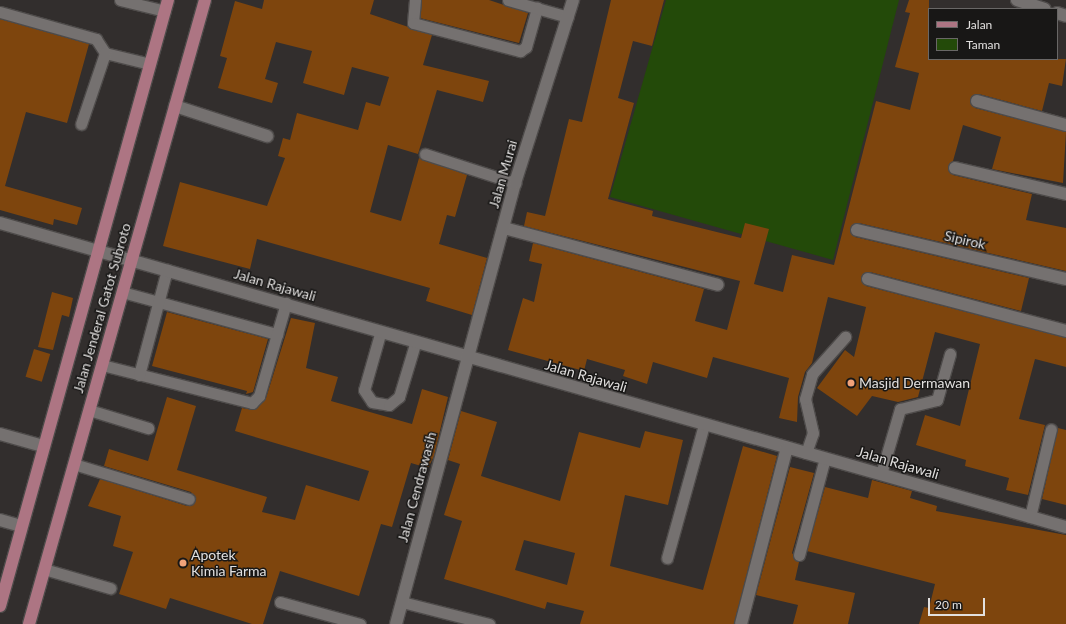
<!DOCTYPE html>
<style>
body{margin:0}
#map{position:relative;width:1066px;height:624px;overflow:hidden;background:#322e2d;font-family:Lato,sans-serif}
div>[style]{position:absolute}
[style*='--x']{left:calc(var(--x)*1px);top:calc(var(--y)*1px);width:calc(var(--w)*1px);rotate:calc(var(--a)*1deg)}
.green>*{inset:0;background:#234a09}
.building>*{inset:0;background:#7e450d;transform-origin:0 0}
.roads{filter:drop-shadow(1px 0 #4e4b4a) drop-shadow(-1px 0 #4e4b4a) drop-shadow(0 1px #4e4b4a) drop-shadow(0 -1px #4e4b4a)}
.service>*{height:11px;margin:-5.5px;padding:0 5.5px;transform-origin:5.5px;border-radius:5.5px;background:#757170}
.minor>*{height:12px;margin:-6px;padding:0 6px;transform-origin:6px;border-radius:6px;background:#757170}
.primary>*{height:12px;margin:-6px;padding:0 6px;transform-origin:6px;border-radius:6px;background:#ad7583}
.dots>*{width:11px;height:11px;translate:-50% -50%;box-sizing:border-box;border:2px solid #181716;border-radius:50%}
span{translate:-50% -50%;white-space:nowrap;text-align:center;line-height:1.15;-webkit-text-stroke:3px #181716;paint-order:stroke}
.street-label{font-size:14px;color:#e2e0df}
.poi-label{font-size:14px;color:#e2e0df}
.left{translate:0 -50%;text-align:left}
.legend{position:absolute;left:928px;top:8px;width:130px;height:52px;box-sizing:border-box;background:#181716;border:1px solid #696766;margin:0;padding:5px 7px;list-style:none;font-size:12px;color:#e2e0df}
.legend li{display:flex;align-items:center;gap:8px;height:20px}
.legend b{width:20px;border:1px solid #696766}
.scale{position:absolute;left:928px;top:598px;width:57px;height:18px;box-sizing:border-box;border:2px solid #e2e0df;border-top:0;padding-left:5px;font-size:12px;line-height:14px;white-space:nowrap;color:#e2e0df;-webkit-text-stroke:3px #181716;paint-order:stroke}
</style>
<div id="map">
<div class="green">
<div style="clip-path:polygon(666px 0,899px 0,833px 260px,610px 197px)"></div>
</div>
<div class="building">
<div style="clip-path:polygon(264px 0,374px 0,370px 14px,432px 35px,423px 65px,489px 81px,483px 102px,437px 90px,418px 154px,388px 145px,370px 212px,401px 221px,419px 158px,467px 175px,455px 217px,447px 215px,439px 244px,487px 258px,472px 315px,426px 301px,430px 288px,257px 239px,250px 269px,163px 246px,180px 182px,267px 206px,285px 158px,278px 156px,283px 138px,290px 140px,297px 113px,358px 130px,366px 102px,380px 106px,389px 77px,352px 67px,344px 95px,303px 83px,312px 51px,276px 42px,265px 79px,278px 83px,272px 103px,218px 88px,227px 58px,220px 56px,235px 1px,262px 9px)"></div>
<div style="clip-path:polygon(422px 0,489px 0,528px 13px,519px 43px,420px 18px)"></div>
<div style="clip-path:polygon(611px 0,664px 0,652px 46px,633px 41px,618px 98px,634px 103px,608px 199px,653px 211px,652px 216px,741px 238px,745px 223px,769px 229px,754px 284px,783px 292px,792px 255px,834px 265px,876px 101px,910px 110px,919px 73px,895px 67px,910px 13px,905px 12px,909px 0,929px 0,929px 59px,1066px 59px,1062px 86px,1049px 83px,1042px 111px,979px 94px,970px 99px,975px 108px,1066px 132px,1063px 183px,992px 169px,1001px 137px,963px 125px,953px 161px,948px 167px,953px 175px,1032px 194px,1026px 220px,1066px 228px,1066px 271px,859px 223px,850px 229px,855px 237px,1029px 278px,1021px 311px,870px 272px,861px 277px,866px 286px,1066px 338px,1066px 367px,1035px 359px,1019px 419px,1045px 425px,1028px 495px,1006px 490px,1009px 478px,965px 466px,966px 460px,916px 445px,925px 415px,960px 426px,980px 344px,935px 332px,918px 397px,898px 402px,872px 396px,857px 416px,817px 388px,845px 350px,854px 357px,866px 307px,828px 297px,812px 363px,805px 372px,798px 397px,797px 422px,779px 418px,789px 378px,713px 357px,707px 378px,653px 362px,647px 384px,623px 376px,625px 370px,587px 359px,584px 371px,508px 350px,523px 298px,534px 302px,542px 264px,529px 261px,533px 243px,704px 289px,695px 321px,727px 330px,740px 281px,524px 226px,527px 212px,545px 216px,569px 119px,582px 122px)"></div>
<div style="clip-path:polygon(0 19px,89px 44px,67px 123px,26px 112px,5px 186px,82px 208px,77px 225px,54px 219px,53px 225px,0 210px)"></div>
<div style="clip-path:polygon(52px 292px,73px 298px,69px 317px,62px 315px,53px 350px,38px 347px)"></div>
<div style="clip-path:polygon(167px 312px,268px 339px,253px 392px,246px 394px,247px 391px,152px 366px)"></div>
<div style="clip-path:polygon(291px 318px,315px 323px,306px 368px,338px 377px,331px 401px,412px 424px,422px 389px,448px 397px,434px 456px,428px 468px,411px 463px,392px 527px,381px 524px,359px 596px,280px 571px,263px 624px,252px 624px,170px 598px,166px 609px,119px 594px,133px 552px,113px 546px,121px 516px,88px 506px,100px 479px,187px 506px,196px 501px,191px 492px,104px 466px,109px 449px,148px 461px,167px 397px,196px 406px,177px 470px,267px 497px,262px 512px,295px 520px,306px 485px,359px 501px,369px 471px,235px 431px,242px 408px,254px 410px,266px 398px)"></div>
<div style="left:34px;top:349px;width:17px;height:29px;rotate:17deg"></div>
<div style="clip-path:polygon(evenodd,461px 411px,497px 422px,481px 476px,560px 501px,579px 432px,640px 448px,645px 431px,683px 440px,668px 505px,625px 495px,610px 566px,703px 590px,743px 446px,777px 456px,734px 624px,580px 624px,584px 611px,547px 602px,545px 609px,444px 579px,462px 521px,444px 515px,460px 464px,448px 460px,461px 411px,524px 540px,575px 553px,567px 585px,515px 570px,524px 540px)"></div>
<div style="clip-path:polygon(1058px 428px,1066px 430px,1066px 505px,1042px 499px)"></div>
<div style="clip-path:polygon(790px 467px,814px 473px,792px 553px,799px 562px,795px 580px,855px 593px,848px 624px,793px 624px,798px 605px,756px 595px)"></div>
<div style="clip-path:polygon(872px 480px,912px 491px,910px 498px,937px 506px,936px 511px,1066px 535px,1066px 624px,919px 624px,924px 607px,929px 608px,935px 584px,807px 551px,825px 487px,868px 498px)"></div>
</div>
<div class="roads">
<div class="service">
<div style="--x:120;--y:0;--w:46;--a:13.7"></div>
<div style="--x:415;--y:0;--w:23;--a:95"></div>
<div style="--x:413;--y:23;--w:111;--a:14.7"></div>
<div style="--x:520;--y:51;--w:7;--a:-34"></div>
<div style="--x:526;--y:47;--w:41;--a:-74.2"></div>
<div style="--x:508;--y:0;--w:62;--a:15.8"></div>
<div style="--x:0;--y:12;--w:100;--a:15.7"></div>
<div style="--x:96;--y:39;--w:17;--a:57"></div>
<div style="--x:105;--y:53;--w:46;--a:13.7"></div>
<div style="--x:81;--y:124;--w:75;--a:-71.3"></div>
<div style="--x:425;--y:154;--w:95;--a:17.9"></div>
<div style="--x:122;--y:292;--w:161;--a:15.2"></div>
<div style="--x:380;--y:334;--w:58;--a:105.9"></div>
<div style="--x:364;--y:390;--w:14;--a:56"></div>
<div style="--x:372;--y:402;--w:17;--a:10"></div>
<div style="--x:389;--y:405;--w:13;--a:-39"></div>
<div style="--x:399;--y:397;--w:55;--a:-73.2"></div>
<div style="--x:102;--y:365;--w:155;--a:14.2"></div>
<div style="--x:252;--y:403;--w:10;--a:-45"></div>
<div style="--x:259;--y:396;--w:97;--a:-73.8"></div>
<div style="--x:139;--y:375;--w:109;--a:-75.1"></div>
<div style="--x:89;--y:410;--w:62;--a:17"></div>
<div style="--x:806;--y:453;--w:21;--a:-71"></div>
<div style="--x:813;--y:433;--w:35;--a:-103"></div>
<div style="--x:805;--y:399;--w:26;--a:-74"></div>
<div style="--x:812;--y:374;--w:50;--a:-48.3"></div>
<div style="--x:74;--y:464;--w:120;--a:16.9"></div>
<div style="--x:881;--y:474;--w:68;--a:-73.7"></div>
<div style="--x:900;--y:409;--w:38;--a:-14"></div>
<div style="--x:937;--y:400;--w:48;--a:-74.2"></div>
<div style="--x:1030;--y:517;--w:90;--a:-76.6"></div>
<div style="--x:799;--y:555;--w:100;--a:-75"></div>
<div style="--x:667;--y:558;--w:138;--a:-74.5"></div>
<div style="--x:44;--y:569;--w:69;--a:16.1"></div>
<div style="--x:280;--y:602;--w:83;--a:15.4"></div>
<div style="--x:402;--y:602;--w:90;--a:14.2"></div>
</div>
<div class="minor">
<div style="--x:1017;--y:0;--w:29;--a:18"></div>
<div style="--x:1057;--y:13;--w:9;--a:18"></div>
<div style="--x:977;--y:101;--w:92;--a:15.1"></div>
<div style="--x:175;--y:106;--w:97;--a:18.1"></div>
<div style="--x:955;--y:168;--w:114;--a:13.2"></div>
<div style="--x:0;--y:223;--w:1108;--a:15.92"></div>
<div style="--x:504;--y:228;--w:221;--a:14.9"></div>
<div style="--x:857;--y:230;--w:215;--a:13.2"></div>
<div style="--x:868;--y:279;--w:205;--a:14.7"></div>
<div style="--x:0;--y:434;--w:45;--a:15.6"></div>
<div style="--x:0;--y:520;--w:22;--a:16"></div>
<div style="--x:396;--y:624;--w:457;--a:-74.9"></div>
<div style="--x:515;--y:183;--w:192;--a:-72.4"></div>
<div style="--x:741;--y:624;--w:182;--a:-75.4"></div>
</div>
<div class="primary">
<div style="--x:0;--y:606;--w:629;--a:-74.51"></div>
<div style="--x:29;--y:624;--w:648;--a:-74.25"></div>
</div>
</div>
<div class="dots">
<div style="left:851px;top:383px;background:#f0a27a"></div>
<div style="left:183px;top:563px;background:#f0a27a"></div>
</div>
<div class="street-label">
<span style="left:503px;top:174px;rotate:-74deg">Jalan Murai</span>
<span style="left:965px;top:240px;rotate:13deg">Sipirok</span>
<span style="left:275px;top:285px;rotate:16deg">Jalan Rajawali</span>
<span style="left:102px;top:308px;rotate:-74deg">Jalan Jenderal Gatot Subroto</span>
<span style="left:586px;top:376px;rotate:16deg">Jalan Rajawali</span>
<span style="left:898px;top:463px;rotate:16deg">Jalan Rajawali</span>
<span style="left:417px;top:487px;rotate:-75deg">Jalan Cendrawasih</span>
</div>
<div class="poi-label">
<span class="left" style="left:859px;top:383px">Masjid Dermawan</span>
<span class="left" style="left:191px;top:563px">Apotek<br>Kimia Farma</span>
</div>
<ul class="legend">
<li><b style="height:5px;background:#ad7583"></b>Jalan</li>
<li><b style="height:11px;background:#234a09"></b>Taman</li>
</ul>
<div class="scale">20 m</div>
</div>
